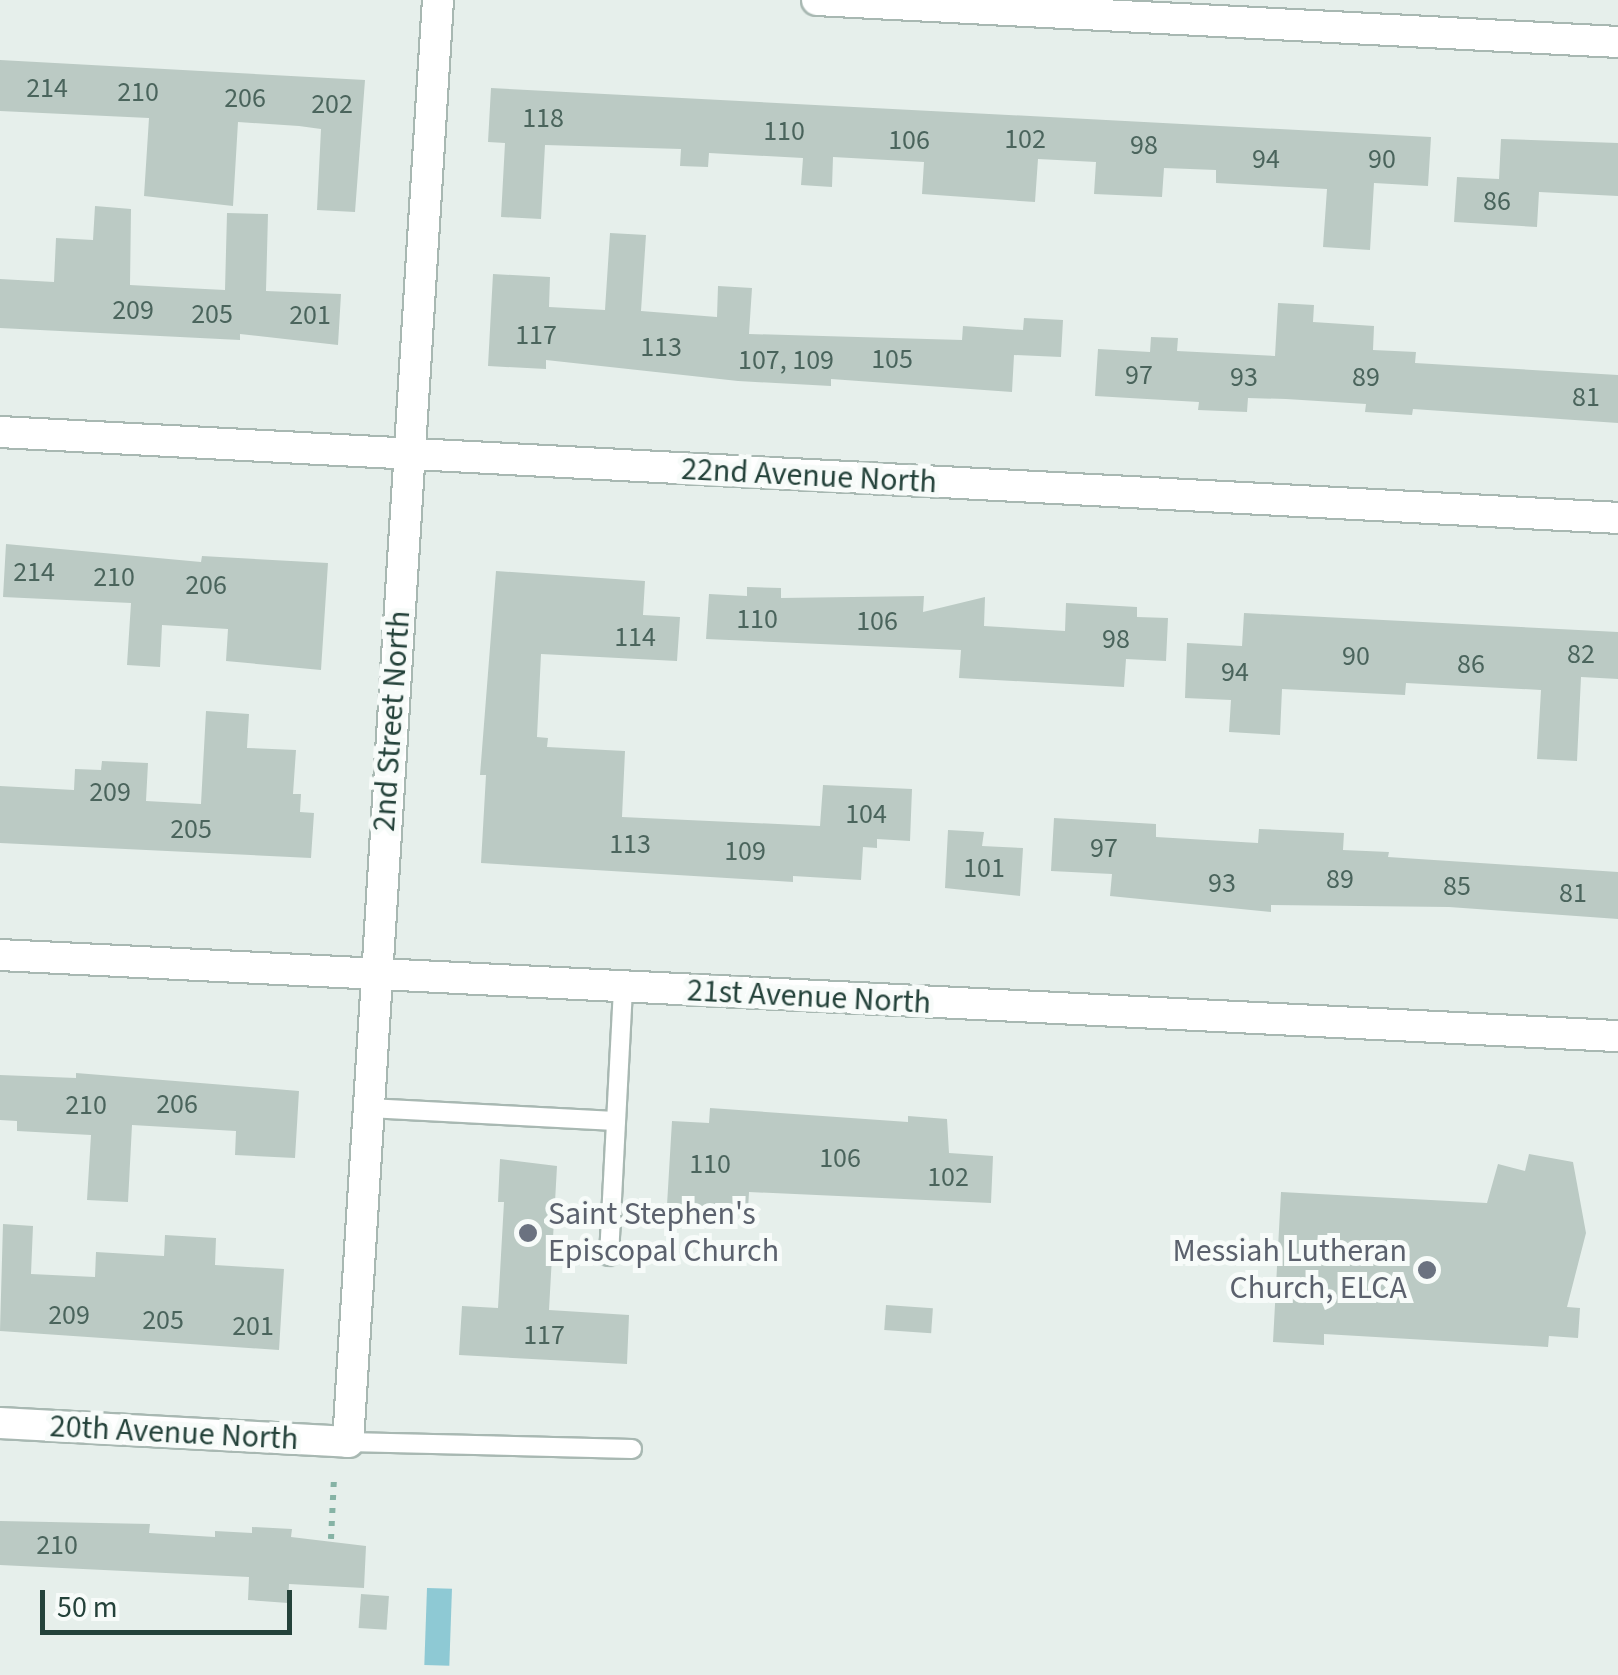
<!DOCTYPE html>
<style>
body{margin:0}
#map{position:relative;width:1618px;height:1675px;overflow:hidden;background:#e6efeb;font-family:"Source Sans 3",sans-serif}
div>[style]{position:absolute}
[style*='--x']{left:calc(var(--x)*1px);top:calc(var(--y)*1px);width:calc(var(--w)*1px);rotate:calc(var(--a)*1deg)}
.water>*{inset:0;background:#8ec9d4;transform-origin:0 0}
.building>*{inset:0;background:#bbcac4;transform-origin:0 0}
.path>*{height:6px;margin-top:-3px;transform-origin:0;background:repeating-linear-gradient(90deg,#86b3a5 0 5px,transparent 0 13px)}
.roads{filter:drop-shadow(2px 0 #a8b8b2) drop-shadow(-2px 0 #a8b8b2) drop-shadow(0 2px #a8b8b2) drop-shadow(0 -2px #a8b8b2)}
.service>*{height:18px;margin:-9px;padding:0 9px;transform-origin:9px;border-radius:9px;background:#fff}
.minor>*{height:30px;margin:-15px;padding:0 15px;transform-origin:15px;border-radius:15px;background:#fff}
.dots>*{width:28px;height:28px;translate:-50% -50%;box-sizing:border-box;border:5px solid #f7fbf9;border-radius:50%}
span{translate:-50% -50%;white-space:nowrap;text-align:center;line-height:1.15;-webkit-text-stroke:10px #f7fbf9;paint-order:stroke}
.number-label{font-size:28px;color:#4a645c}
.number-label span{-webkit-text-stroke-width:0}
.street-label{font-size:32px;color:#24423a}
.worship-label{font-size:32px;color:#5b616d}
.left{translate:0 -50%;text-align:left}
.right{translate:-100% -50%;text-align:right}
.scale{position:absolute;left:40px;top:1590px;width:252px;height:45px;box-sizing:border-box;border:5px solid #24423a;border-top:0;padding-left:12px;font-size:30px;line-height:35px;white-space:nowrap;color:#24423a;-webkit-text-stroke:8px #f7fbf9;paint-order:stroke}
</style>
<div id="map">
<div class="water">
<div style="left:427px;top:1588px;width:25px;height:77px;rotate:2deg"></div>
</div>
<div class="building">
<div style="clip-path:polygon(0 60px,365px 80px,355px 212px,317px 210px,321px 129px,299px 126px,238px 122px,233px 206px,144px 196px,149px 118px,0 111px)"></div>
<div style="clip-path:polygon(491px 88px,1431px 137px,1428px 186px,1374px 183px,1370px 250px,1323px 247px,1327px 189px,1216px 183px,1216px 170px,1164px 168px,1162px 197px,1094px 194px,1096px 162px,1038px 159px,1035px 202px,922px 194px,924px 162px,833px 157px,832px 187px,801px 185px,803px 158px,709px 153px,708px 167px,680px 166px,681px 149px,545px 145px,541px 219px,501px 217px,505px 143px,488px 142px)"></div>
<div style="clip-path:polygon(1501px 139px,1618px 143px,1618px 196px,1539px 192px,1537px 227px,1454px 222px,1457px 177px,1499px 179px)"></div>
<div style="clip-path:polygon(95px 206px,131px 209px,130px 285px,185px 288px,225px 290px,227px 213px,268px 214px,266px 291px,341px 294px,338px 345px,240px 334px,240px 340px,0 328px,0 279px,54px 282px,56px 238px,93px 240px)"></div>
<div style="clip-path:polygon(610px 233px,646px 235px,641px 311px,717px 317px,718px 286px,752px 288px,749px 334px,962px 340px,963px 326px,1023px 330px,1024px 318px,1063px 320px,1061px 357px,1014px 355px,1012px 392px,831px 379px,831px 386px,738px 381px,546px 360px,546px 369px,488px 366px,493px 274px,550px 277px,549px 307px,605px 310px)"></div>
<div style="clip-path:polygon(1278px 303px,1314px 305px,1313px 322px,1374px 326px,1373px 350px,1416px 352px,1415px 363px,1618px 375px,1618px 423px,1413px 409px,1412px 415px,1365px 412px,1366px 404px,1286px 399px,1248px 398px,1247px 412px,1198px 410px,1199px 402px,1095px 396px,1098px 349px,1150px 352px,1151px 337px,1178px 338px,1177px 351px,1275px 356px)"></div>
<div style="clip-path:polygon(6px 544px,201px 562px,202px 556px,328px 563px,321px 670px,226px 661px,228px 629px,162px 625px,160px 667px,127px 665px,131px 603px,3px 597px)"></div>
<div style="clip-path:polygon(496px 571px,645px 581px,643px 615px,680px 617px,677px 661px,541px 654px,537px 737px,548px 738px,547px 747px,625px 751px,622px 817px,820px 826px,823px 785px,912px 789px,910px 841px,877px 839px,877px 848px,863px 847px,861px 880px,793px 876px,793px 882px,481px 863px,486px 775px,480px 775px)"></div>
<div style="clip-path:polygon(747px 587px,781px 588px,781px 598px,924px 596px,923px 612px,985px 597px,984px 626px,1065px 631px,1066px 603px,1137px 607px,1137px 617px,1168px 618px,1166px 661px,1126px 659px,1124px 687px,959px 678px,961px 650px,706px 639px,709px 594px,747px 596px)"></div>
<div style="clip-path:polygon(1244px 613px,1618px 632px,1618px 679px,1581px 677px,1577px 761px,1537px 759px,1541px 690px,1406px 683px,1405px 695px,1282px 689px,1280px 735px,1229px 732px,1231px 700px,1185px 698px,1187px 643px,1242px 646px)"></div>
<div style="clip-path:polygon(206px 711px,249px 714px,247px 748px,296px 750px,293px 794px,301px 794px,300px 812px,314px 813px,311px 858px,0 843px,0 786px,74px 790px,75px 769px,101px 770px,102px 761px,148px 763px,146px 801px,201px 804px)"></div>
<div style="clip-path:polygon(1054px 818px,1156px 824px,1156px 837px,1258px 843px,1259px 829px,1344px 833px,1343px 850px,1389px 852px,1388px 857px,1618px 872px,1618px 919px,1449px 907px,1271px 905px,1271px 912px,1110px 896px,1112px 874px,1051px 871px)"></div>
<div style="clip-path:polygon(948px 830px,984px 832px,982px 846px,1023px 848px,1020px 896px,945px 888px)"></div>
<div style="clip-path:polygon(76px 1073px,299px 1091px,295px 1158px,235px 1155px,236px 1131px,132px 1125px,128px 1202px,87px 1200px,91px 1135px,17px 1131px,17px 1121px,0 1120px,0 1075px,76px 1078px)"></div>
<div style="clip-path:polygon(710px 1108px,908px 1122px,908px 1116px,947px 1119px,949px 1153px,993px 1156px,991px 1203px,749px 1192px,748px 1210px,667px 1205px,672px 1121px,709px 1123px)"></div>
<div style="clip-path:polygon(1529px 1154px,1573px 1162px,1586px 1233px,1567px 1307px,1580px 1308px,1578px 1338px,1549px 1336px,1548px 1347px,1324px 1334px,1324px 1345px,1273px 1342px,1281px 1192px,1487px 1203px,1498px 1164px,1525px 1171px)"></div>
<div style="clip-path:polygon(500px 1159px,557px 1166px,549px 1310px,629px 1315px,627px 1364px,459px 1355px,462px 1306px,498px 1308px,504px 1202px,498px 1202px)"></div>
<div style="clip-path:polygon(3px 1224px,33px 1226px,31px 1274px,95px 1277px,96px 1252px,164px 1256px,165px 1235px,216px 1238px,215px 1265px,284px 1269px,279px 1350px,0 1331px)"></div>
<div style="left:886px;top:1305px;width:47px;height:25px;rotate:4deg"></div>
<div style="clip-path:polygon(0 1521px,150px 1524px,149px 1533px,215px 1537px,215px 1531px,252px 1533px,252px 1527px,292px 1529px,291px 1537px,366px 1546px,364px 1588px,289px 1584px,288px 1603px,248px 1600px,249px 1577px,0 1565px)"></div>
<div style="left:361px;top:1594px;width:28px;height:34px;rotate:4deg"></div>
</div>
<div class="path">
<div style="--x:331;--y:1539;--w:61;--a:-87.2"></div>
</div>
<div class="roads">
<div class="service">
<div style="--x:368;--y:1108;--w:248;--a:3"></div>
<div style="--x:609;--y:1256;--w:268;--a:-87"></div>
<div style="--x:348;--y:1442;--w:284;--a:1.4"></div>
</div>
<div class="minor">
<div style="--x:817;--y:0;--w:802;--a:3"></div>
<div style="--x:0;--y:432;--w:1620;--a:3.04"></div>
<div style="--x:0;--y:955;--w:1620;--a:2.87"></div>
<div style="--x:0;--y:1423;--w:349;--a:3.1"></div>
<div style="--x:348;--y:1442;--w:1445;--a:-86.43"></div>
</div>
</div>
<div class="dots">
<div style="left:528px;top:1233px;background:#6b7280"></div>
<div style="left:1427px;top:1270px;background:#6b7280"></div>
</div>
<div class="number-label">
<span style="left:47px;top:88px">214</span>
<span style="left:138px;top:92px">210</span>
<span style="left:245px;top:98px">206</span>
<span style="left:332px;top:104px">202</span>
<span style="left:543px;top:118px">118</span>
<span style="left:784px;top:131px">110</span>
<span style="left:1025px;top:139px">102</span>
<span style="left:909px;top:140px">106</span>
<span style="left:1144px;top:145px">98</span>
<span style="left:1266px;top:159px">94</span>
<span style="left:1382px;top:159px">90</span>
<span style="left:1497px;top:201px">86</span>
<span style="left:133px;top:310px">209</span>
<span style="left:212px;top:314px">205</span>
<span style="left:310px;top:315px">201</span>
<span style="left:536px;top:335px">117</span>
<span style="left:661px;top:347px">113</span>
<span style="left:892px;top:359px">105</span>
<span style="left:786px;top:360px">107, 109</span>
<span style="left:1139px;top:375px">97</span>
<span style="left:1244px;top:377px">93</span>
<span style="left:1366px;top:377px">89</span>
<span style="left:1586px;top:397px">81</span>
<span style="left:34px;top:572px">214</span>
<span style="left:114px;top:577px">210</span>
<span style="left:206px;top:585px">206</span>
<span style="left:757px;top:619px">110</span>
<span style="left:877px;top:621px">106</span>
<span style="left:635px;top:637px">114</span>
<span style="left:1116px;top:639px">98</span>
<span style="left:1581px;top:654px">82</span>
<span style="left:1356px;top:656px">90</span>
<span style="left:1471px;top:664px">86</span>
<span style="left:1235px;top:672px">94</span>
<span style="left:110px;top:792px">209</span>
<span style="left:866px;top:814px">104</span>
<span style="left:191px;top:829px">205</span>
<span style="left:630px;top:844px">113</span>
<span style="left:1104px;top:848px">97</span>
<span style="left:745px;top:851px">109</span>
<span style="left:984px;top:868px">101</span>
<span style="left:1340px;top:879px">89</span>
<span style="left:1222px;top:883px">93</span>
<span style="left:1457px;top:886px">85</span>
<span style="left:1573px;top:893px">81</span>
<span style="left:177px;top:1104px">206</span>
<span style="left:86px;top:1105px">210</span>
<span style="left:840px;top:1158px">106</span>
<span style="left:710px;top:1164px">110</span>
<span style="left:948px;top:1177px">102</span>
<span style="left:69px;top:1315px">209</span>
<span style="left:163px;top:1320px">205</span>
<span style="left:253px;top:1326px">201</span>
<span style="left:544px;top:1335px">117</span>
<span style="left:57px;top:1545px">210</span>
</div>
<div class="street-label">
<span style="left:809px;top:476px;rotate:3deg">22nd Avenue North</span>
<span style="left:392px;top:721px;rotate:-86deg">2nd Street North</span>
<span style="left:809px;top:997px;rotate:3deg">21st Avenue North</span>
<span style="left:174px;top:1433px;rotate:3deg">20th Avenue North</span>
</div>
<div class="worship-label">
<span class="left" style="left:548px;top:1233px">Saint Stephen's<br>Episcopal Church</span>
<span class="right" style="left:1407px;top:1270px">Messiah Lutheran<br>Church, ELCA</span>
</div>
<div class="scale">50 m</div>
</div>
